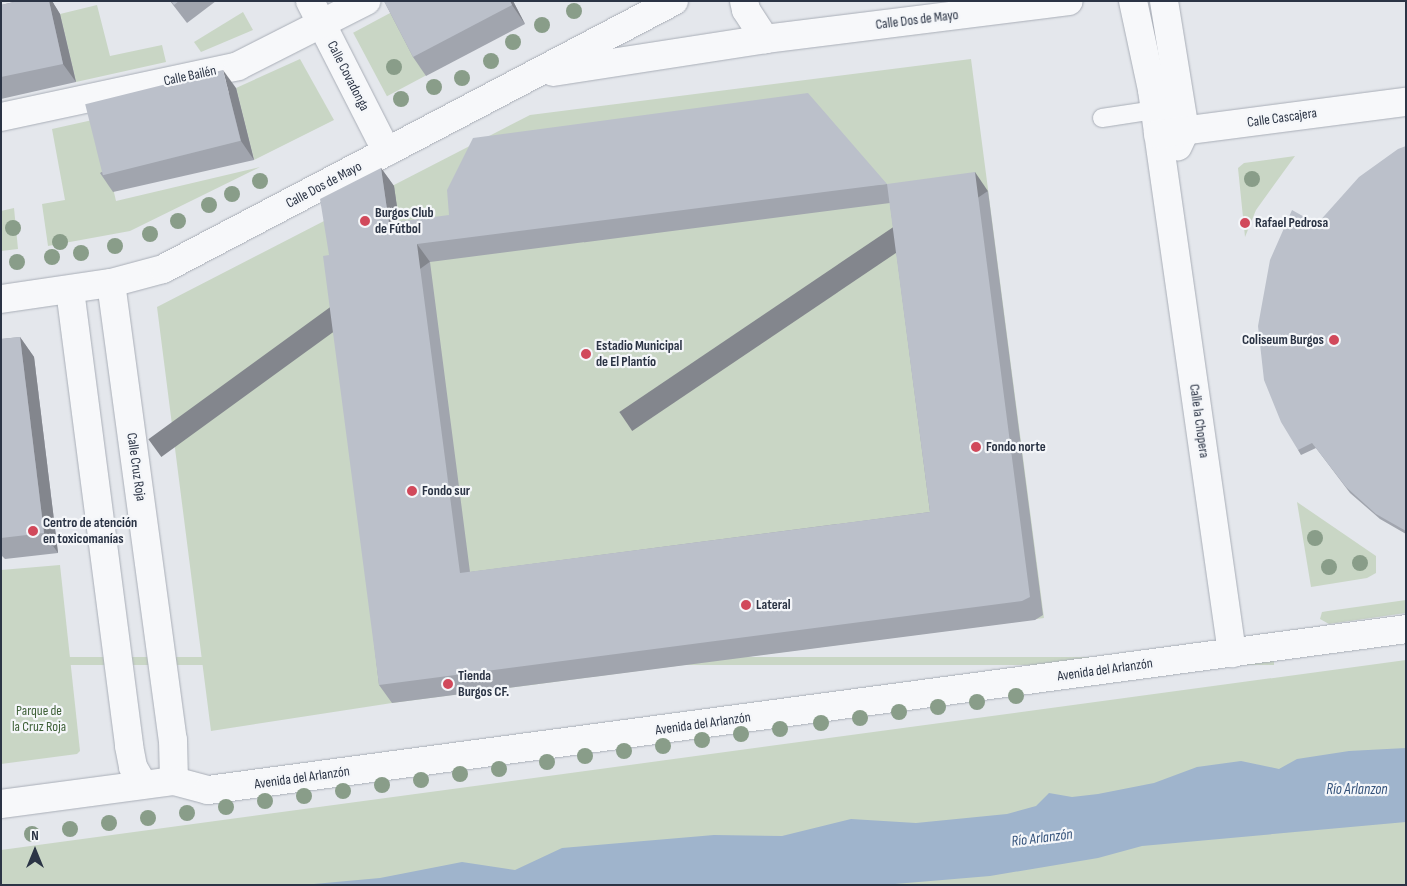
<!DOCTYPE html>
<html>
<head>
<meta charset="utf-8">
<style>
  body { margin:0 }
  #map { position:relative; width:1407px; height:886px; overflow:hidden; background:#e4e7ec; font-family:"Sofia Sans Condensed",sans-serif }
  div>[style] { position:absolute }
  .green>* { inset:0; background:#c9d6c5; transform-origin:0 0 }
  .water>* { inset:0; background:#9fb4cc }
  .roads { filter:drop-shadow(0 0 1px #a9aeb7) drop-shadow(0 0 1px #a9aeb7) }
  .lane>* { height:18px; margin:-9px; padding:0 9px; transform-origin:9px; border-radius:9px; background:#f7f8fa }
  .street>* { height:28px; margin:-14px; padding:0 14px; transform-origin:14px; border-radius:14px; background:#f7f8fa }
  .trees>* { width:16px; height:16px; margin:-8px; border-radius:50%; background:#899d89 }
  .wall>* { inset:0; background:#a1a5ae }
  .shaded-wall>* { inset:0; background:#83868d; transform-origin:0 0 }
  .building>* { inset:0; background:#bbc0ca; transform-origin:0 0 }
  .dots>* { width:14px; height:14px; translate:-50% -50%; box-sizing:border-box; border:2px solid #f4f6f9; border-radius:50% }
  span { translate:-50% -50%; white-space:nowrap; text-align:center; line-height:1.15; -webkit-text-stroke:4.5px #f4f6f9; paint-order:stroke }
  .street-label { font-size:14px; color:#2b3445 }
  .poi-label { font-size:14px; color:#2b3445; font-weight:700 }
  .left { translate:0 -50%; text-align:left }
  .right { translate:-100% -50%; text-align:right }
  .park-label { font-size:14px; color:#3f6138 }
  .water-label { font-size:15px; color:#34527a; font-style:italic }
  .frame { position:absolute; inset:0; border:2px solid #2b3445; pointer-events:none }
  .north { position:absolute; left:10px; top:826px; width:50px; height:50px; -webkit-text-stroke:4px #f4f6f9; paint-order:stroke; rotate:0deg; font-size:14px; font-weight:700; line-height:20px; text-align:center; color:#2b3445 }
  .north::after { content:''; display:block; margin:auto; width:18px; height:22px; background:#2b3445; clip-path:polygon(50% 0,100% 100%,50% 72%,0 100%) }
</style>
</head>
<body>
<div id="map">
  <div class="green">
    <i style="clip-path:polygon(97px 5px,110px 56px,162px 45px,166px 62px,76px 82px,60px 14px)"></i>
    <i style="clip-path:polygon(243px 12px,253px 30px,201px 52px,194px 42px)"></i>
    <i style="left:392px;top:12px;width:72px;height:44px;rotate:62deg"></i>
    <i style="clip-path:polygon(300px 59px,334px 120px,254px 160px,236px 88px)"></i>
    <i style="clip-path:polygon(971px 59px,1044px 618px,392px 703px,211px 731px,157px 307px,530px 115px)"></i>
    <i style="clip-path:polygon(97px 119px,116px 201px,260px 167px,130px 231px,48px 246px,42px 204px,65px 200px,52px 129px)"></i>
    <i style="clip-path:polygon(1295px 156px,1256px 210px,1245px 237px,1238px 168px,1244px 163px)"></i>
    <i style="clip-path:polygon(14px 208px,18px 249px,1px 251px,1px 211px)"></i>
    <i style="clip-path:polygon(1297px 502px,1376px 556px,1376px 573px,1367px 578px,1311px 587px)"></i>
    <i style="clip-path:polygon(60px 565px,80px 751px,77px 754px,1px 764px,1px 570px)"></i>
    <i style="clip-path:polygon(1406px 600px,1406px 613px,1329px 624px,1320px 619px,1322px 612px,1328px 611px)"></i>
    <i style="left:1274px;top:657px;width:8px;height:1206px;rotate:90deg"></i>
    <i style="clip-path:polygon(1406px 660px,1406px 885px,1px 885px,1px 850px)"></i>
  </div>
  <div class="water">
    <i style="clip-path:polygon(1406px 748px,1406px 822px,1142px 846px,1098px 858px,990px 876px,883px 885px,303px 885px,380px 878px,462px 862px,515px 870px,562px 848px,714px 835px,782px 836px,851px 819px,916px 823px,1007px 814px,1036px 806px,1049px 793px,1072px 797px,1098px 794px,1154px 783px,1197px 767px,1241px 761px,1279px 769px,1297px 759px,1349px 751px)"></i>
  </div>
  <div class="roads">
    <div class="lane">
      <i style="left:1102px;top:118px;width:54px;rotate:-8.6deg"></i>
    </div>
    <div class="street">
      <i style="left:310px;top:1px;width:169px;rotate:63deg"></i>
      <i style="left:744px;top:1px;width:9px;rotate:77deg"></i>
      <i style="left:746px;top:10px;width:35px;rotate:57deg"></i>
      <i style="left:1133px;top:1px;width:91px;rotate:77.9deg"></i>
      <i style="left:1152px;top:90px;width:569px;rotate:81.91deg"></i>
      <i style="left:1164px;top:1px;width:132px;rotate:80.8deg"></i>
      <i style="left:1185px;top:131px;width:17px;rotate:115deg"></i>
      <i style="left:553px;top:72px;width:215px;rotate:-8.8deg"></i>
      <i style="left:765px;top:39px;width:306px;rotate:-7.1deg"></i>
      <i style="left:1px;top:117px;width:242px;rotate:-12.1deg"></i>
      <i style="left:238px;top:66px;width:144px;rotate:-26.9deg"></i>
      <i style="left:1158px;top:134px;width:250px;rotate:-7.4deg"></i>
      <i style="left:111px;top:283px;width:461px;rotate:82.3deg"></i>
      <i style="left:173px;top:740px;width:41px;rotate:88.6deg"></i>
      <i style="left:70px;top:290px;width:460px;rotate:82.6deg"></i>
      <i style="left:129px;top:746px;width:21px;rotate:79deg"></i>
      <i style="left:133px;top:767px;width:20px;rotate:60deg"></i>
      <i style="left:1px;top:299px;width:111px;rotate:-8.3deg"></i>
      <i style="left:111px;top:283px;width:54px;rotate:-15.1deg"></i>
      <i style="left:163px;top:269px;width:577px;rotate:-27.68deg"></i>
      <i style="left:1px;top:804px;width:175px;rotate:-7.6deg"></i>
      <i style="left:174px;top:781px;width:35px;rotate:15deg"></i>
      <i style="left:208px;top:790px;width:1209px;rotate:-7.65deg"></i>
    </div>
  </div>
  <div class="trees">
    <i style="left:574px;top:11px"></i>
    <i style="left:542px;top:25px"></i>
    <i style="left:513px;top:42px"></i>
    <i style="left:491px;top:61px"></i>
    <i style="left:394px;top:67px"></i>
    <i style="left:462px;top:78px"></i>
    <i style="left:434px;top:87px"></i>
    <i style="left:401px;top:99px"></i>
    <i style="left:1252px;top:179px"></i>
    <i style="left:260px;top:181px"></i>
    <i style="left:232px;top:194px"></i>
    <i style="left:209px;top:205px"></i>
    <i style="left:178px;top:221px"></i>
    <i style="left:13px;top:228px"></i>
    <i style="left:150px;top:234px"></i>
    <i style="left:60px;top:242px"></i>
    <i style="left:115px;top:246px"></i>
    <i style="left:81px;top:253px"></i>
    <i style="left:52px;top:257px"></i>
    <i style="left:17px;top:262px"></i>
    <i style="left:1315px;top:538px"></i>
    <i style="left:1360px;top:563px"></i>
    <i style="left:1329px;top:567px"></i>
    <i style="left:1016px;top:696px"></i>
    <i style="left:977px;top:702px"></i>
    <i style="left:938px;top:707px"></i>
    <i style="left:899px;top:712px"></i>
    <i style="left:860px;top:718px"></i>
    <i style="left:821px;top:723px"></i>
    <i style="left:780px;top:729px"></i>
    <i style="left:741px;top:734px"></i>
    <i style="left:702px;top:740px"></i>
    <i style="left:663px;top:746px"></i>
    <i style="left:624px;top:751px"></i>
    <i style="left:585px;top:756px"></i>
    <i style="left:547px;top:762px"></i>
    <i style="left:499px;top:769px"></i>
    <i style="left:460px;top:774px"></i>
    <i style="left:421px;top:780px"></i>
    <i style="left:382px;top:785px"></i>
    <i style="left:343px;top:791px"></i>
    <i style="left:304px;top:796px"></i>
    <i style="left:265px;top:801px"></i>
    <i style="left:226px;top:807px"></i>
    <i style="left:187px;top:813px"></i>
    <i style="left:148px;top:818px"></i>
    <i style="left:109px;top:823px"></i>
    <i style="left:70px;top:829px"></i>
    <i style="left:32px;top:834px"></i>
  </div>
  <div class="wall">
    <i style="clip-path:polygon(18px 1px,52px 1px,60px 14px,76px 82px,1px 99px,1px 5px)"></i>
    <i style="clip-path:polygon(170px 1px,216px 1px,187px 23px)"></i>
    <i style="clip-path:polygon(384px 1px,513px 1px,525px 24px,426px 76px,413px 57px)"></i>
    <i style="clip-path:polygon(236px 88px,254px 160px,113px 192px,100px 173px)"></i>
    <i style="clip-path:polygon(1406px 146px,1406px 534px,1380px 519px,1350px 493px,1316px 448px,1301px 455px,1298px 450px,1317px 224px)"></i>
    <i style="clip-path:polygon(evenodd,381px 168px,394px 186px,399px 222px,887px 184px,988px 191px,1043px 615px,1035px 620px,392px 703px,379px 685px,329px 255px,381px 168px,890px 203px,930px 512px,470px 572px,430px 262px,890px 203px)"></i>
    <i style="clip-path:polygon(20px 337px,34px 357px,58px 553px,5px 559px,1px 555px,1px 339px)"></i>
  </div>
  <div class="shaded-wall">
    <i style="clip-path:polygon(49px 1px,52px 1px,60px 14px,76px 82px,63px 64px)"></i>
    <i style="clip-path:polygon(510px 1px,513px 1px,525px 24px,512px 5px)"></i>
    <i style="clip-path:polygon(223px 70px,236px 88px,254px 160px,241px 141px)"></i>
    <i style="clip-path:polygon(381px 168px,394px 186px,402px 241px,389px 223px)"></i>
    <i style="left:975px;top:172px;width:23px;height:429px;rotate:56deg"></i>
    <i style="left:417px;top:244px;width:22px;height:332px;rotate:54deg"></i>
    <i style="clip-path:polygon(20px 337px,34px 357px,58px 553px,44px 533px)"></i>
  </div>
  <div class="building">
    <i style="clip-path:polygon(18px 1px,49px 1px,63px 64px,1px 77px,1px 5px)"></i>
    <i style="clip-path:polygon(171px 1px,179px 1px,174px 5px)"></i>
    <i style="clip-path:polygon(384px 1px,510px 1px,512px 5px,413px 57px)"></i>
    <i style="left:223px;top:70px;width:73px;height:142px;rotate:76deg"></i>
    <i style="clip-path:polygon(evenodd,808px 93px,887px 184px,975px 172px,1030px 597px,1022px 601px,379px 685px,323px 256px,329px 255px,320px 199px,381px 168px,389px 223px,449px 215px,447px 190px,473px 138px,808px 93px,887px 184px,930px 512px,460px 573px,417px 244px,887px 184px)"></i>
    <i style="clip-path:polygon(1406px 146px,1406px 531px,1376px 514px,1346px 487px,1312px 443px,1298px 450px,1281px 422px,1264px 380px,1258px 326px,1270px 260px,1292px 210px,1317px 224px,1359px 177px,1398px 149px)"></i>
    <i style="clip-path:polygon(20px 337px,44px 533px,1px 538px,1px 339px)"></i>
  </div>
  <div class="dots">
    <i style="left:365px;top:221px;background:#d1495b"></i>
    <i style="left:1245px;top:223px;background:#d1495b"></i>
    <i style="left:1334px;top:340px;background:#d1495b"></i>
    <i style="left:586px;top:354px;background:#d1495b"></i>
    <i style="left:976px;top:447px;background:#d1495b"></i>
    <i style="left:412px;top:491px;background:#d1495b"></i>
    <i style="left:33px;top:531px;background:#d1495b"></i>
    <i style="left:746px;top:605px;background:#d1495b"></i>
    <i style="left:448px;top:684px;background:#d1495b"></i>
  </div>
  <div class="street-label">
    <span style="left:917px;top:20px;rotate:-7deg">Calle Dos de Mayo</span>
    <span style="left:190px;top:76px;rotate:-12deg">Calle Bailén</span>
    <span style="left:348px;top:76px;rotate:63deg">Calle Covadonga</span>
    <span style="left:1282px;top:118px;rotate:-8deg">Calle Cascajera</span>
    <span style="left:324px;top:185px;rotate:-28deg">Calle Dos de Mayo</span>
    <span style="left:1199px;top:421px;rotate:82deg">Calle la Chopera</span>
    <span style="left:136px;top:467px;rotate:82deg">Calle Cruz Roja</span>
    <span style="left:1105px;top:670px;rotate:-8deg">Avenida del Arlanzón</span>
    <span style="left:703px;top:724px;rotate:-8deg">Avenida del Arlanzón</span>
    <span style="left:302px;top:778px;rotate:-8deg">Avenida del Arlanzón</span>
  </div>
  <div class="poi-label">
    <span class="left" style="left:375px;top:221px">Burgos Club<br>de Fútbol</span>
    <span class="left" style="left:1255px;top:223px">Rafael Pedrosa</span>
    <span class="right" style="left:1324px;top:340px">Coliseum Burgos</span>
    <span class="left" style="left:596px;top:354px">Estadio Municipal<br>de El Plantío</span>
    <span class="left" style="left:986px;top:447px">Fondo norte</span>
    <span class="left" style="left:422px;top:491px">Fondo sur</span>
    <span class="left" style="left:43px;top:531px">Centro de atención<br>en toxicomanías</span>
    <span class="left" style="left:756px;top:605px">Lateral</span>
    <span class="left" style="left:458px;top:684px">Tienda<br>Burgos CF.</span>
  </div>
  <div class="park-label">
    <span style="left:39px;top:719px">Parque de<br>la Cruz Roja</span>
  </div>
  <div class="water-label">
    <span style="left:1357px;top:790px">Río Arlanzon</span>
    <span style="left:1042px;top:838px;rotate:-7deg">Río Arlanzón</span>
  </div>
  <div class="frame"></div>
  <div class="north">N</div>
</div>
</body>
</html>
